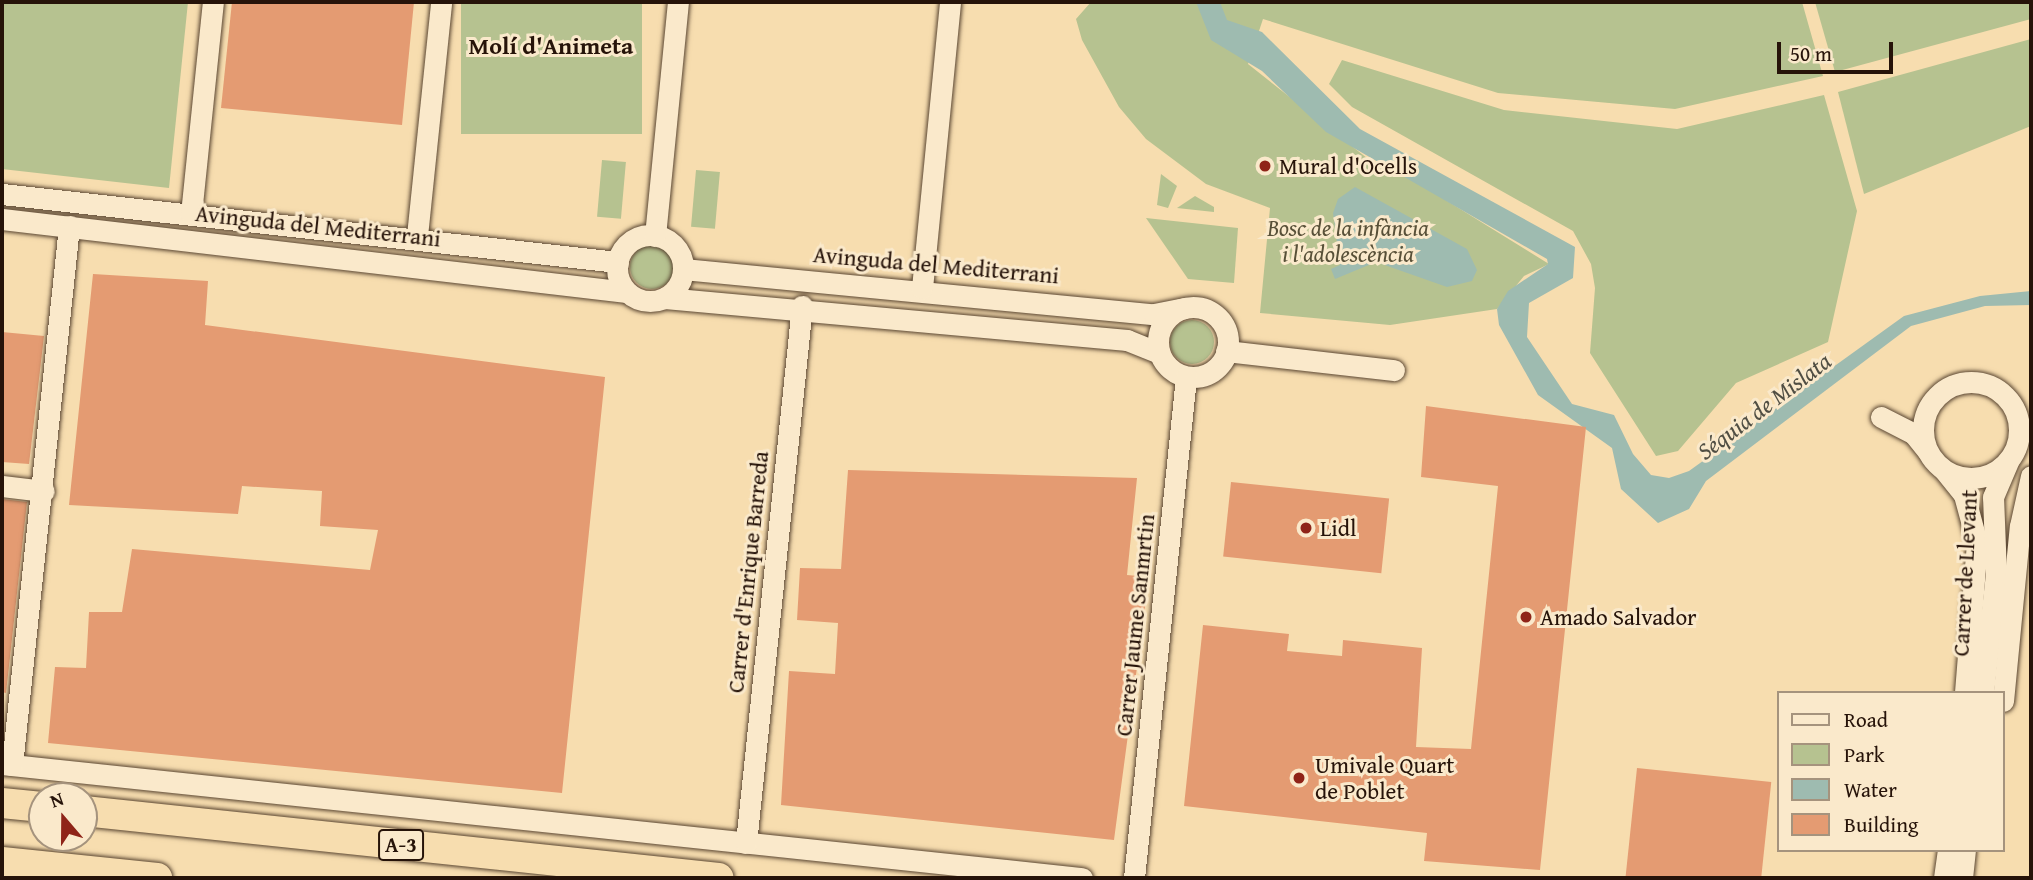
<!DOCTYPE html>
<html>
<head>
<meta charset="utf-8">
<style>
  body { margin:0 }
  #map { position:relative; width:2033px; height:880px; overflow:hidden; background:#f7ddaf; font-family:"Gentium Book Plus",serif }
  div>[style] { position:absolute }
  .green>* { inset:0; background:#b6c290; transform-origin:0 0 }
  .round { border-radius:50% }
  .water>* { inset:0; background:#9ebbb0 }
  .building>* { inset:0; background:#e49b72; transform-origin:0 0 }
  .roads { filter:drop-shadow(0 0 2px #5a4632) drop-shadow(0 0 2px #5a4632) }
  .minor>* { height:21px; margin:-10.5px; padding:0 10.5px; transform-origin:10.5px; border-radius:10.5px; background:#fae9cb }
  .minor>.ring { margin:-10.5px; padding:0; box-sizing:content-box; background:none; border:21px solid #fae9cb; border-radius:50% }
  .highway>* { height:30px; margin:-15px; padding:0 15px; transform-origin:15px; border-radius:15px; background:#f7ddaf }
  .dots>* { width:19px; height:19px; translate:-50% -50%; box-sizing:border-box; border:4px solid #fae9cb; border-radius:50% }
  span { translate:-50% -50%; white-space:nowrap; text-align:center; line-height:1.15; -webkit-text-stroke:6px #fae9cb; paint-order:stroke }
  .shield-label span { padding:2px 5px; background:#fae9cb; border:2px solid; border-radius:5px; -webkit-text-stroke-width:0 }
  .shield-label { font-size:21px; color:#261309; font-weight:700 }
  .poi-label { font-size:23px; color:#261309 }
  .left { translate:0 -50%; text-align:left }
  .street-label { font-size:23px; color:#261309 }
  .park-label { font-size:23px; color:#585038; font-style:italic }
  .neighbourhood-label { font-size:24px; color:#261309; font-weight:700 }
  .water-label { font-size:24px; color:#504e43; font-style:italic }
  .frame { position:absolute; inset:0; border:4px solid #261309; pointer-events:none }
  .legend { position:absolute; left:1777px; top:691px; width:228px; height:161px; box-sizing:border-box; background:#fae9cb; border:2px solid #a5937d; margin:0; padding:9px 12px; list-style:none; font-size:21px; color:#261309 }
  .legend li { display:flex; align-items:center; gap:14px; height:35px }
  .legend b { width:35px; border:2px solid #a5937d }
  .north { position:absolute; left:28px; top:782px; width:70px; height:70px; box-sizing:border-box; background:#fae9cb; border:2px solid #a5937d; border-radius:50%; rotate:340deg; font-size:19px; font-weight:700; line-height:28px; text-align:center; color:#261309 }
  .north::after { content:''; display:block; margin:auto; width:24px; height:32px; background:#8f2418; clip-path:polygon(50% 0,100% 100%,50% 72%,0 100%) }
  .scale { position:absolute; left:1777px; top:42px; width:116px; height:32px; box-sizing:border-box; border:4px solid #261309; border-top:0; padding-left:9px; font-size:21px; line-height:24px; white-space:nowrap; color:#261309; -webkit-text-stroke:5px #fae9cb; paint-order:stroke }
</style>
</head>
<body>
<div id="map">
  <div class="green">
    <i style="clip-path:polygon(2px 2px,188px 2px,169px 188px,2px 169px)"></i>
    <i style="left:461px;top:2px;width:181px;height:132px"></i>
    <i style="clip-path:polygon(1091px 2px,1802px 2px,1823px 76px,1675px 109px,1498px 93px,1263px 19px,1248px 64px,1377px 166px,1410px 178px,1549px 264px,1524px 276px,1497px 309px,1390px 325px,1260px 313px,1270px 208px,1206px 184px,1146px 139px,1119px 107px,1082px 40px,1076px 19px)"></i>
    <i style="clip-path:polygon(1815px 2px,2031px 2px,2031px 19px,1835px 72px)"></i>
    <i style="clip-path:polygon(2031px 39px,2031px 126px,1864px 194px,1838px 92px)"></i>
    <i style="clip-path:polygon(1342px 60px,1504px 110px,1677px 129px,1824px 95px,1857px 211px,1828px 342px,1736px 383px,1678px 451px,1656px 456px,1590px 353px,1595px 288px,1591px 264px,1573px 231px,1352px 107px,1329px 84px)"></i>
    <i style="left:602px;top:160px;width:24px;height:57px;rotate:5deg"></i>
    <i style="left:696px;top:170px;width:24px;height:57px;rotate:5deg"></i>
    <i style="clip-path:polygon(1161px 174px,1177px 186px,1168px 208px,1157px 205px)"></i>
    <i style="clip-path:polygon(1195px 196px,1214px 207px,1214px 212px,1177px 208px)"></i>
    <i style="clip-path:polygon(1146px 218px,1238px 228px,1234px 283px,1188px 279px)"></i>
    <i class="round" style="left:630px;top:245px;width:44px;height:44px"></i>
    <i class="round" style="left:1170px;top:320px;width:44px;height:44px"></i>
  </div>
  <div class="water">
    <i style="clip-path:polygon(1196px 2px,1220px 2px,1227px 20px,1262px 32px,1360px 129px,1575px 247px,1573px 278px,1529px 303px,1527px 337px,1572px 404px,1614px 415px,1633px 454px,1651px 475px,1669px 478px,1689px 471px,1904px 316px,1980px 296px,2031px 291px,2031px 305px,1985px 306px,1911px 326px,1706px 481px,1689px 509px,1658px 523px,1621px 489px,1612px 448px,1538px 395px,1499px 325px,1497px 309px,1508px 291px,1548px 264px,1547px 259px,1326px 132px,1262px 71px,1211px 40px)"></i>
    <i style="clip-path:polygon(1355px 187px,1467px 249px,1477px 270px,1472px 281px,1447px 287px,1376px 262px,1335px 279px,1331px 269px,1340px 265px,1333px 213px,1338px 199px)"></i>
  </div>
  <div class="building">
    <i style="clip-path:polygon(232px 2px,414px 2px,402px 125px,221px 108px)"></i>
    <i style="clip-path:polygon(93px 274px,208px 281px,205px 325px,605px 377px,562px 793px,48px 743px,55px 667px,86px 668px,89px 612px,122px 612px,132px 549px,370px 570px,378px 530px,320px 526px,322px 491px,242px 486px,238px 514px,69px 505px)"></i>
    <i style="clip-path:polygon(2px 332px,44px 336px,29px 464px,2px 462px)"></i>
    <i style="clip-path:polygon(1426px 406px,1586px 427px,1540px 870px,1424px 861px,1427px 833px,1184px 806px,1203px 625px,1289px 634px,1287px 651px,1342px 656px,1343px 640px,1422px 648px,1416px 747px,1471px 749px,1498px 486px,1421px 477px)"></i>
    <i style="clip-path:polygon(848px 470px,1137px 478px,1127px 575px,1149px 577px,1114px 840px,781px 805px,789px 671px,835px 674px,838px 623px,797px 620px,800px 568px,841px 569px)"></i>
    <i style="left:1231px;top:482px;width:159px;height:75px;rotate:6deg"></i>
    <i style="clip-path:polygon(2px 499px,27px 502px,6px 693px,2px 692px)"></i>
    <i style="left:1637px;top:768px;width:135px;height:111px;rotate:6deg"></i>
  </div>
  <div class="roads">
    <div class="minor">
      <i style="left:2px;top:194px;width:620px;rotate:6.3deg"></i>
      <i style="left:191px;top:214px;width:213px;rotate:-84.1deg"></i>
      <i style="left:2px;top:219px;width:629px;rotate:6.66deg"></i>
      <i class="ring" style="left:617px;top:235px;width:45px;height:45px"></i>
      <i style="left:417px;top:236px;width:235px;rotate:-84.1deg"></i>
      <i style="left:655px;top:236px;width:235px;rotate:-84.4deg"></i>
      <i style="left:683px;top:269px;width:473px;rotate:5.5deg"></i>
      <i style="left:1154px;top:314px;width:31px;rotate:-11deg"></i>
      <i style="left:922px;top:288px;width:287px;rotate:-84.4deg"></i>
      <i style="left:665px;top:298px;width:464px;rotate:5.2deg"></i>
      <i style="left:1127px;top:340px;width:35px;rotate:22deg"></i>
      <i class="ring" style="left:1158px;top:307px;width:49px;height:49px"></i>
      <i style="left:1226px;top:351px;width:169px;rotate:6.5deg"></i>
      <i class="ring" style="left:1923px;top:382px;width:75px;height:75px"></i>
      <i style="left:1881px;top:417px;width:36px;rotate:27deg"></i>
      <i style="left:1913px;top:433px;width:22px;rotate:51deg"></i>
      <i style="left:1944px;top:470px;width:32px;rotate:51deg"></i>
      <i style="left:1964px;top:495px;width:50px;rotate:74.8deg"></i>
      <i style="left:1977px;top:543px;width:150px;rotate:94.6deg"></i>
      <i style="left:2px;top:486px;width:42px;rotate:6.8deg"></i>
      <i style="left:1983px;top:693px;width:120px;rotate:-83.8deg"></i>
      <i style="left:1996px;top:574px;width:77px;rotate:-92.2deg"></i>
      <i style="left:1993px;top:497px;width:39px;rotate:-67deg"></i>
      <i style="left:2003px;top:701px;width:176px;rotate:-84.5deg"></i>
      <i style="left:2020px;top:526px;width:51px;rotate:-77.6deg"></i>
      <i style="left:2px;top:764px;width:1086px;rotate:6.03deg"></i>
      <i style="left:12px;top:765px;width:542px;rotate:-83.96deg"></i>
      <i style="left:746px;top:843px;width:540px;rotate:-84.05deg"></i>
      <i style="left:1134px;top:878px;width:504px;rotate:-84.07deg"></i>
      <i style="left:1944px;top:878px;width:28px;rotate:-82deg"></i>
      <i style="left:1962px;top:878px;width:28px;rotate:-84deg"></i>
    </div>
    <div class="highway">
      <i style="left:2px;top:803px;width:40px;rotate:5.7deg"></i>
      <i style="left:84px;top:811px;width:638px;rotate:6.03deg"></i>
      <i style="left:2px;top:862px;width:156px;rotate:5.9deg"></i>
    </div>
  </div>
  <div class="dots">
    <i style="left:1265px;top:166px;background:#8f2418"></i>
    <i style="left:1306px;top:528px;background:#8f2418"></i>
    <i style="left:1526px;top:617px;background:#8f2418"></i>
    <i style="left:1299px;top:778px;background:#8f2418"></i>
  </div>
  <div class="shield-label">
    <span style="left:401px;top:845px">A-3</span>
  </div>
  <div class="poi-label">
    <span class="left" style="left:1279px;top:166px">Mural d'Ocells</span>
    <span class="left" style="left:1320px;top:528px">Lidl</span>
    <span class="left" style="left:1540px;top:617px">Amado Salvador</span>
    <span class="left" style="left:1315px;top:778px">Umivale Quart<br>de Poblet</span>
  </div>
  <div class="street-label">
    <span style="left:318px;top:226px;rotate:6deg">Avinguda del Mediterrani</span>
    <span style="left:936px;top:265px;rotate:5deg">Avinguda del Mediterrani</span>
    <span style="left:748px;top:572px;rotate:-84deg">Carrer d'Enrique Barreda</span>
    <span style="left:1965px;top:573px;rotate:-87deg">Carrer de Llevant</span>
    <span style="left:1135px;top:625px;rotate:-84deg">Carrer Jaume Sanmrtin</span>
  </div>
  <div class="park-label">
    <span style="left:1348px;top:241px">Bosc de la infància<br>i l'adolescència</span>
  </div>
  <div class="neighbourhood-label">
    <span style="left:551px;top:46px">Molí d'Animeta</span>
  </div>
  <div class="water-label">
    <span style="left:1764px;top:406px;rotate:-37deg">Séquia de Mislata</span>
  </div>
  <div class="frame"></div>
  <ul class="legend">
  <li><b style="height:9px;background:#fae9cb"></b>Road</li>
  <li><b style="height:19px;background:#b6c290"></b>Park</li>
  <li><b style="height:19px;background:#9ebbb0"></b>Water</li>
  <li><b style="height:19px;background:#e49b72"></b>Building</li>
  </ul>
  <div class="north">N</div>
  <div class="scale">50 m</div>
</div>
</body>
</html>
